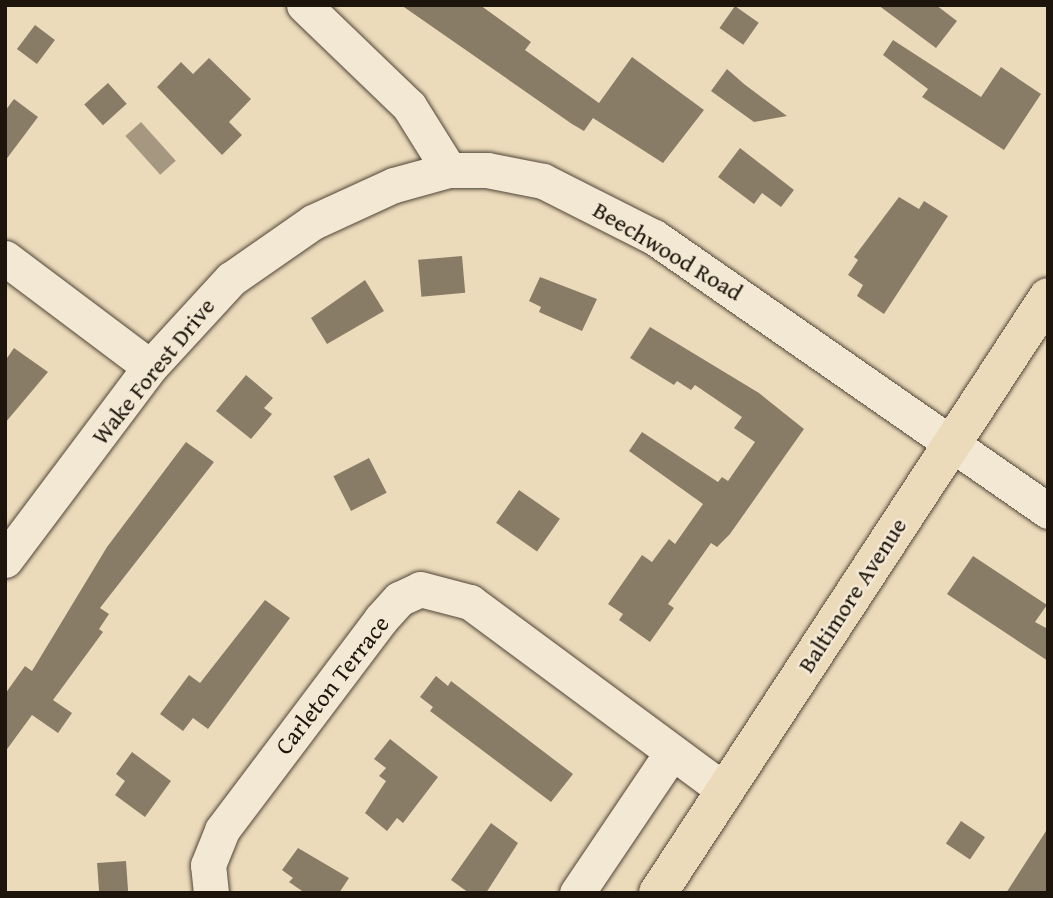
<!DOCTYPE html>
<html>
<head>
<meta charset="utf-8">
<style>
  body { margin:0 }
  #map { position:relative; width:1053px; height:898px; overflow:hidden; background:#ecdbbb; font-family:"Gentium Book Plus",serif }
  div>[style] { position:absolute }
  .water>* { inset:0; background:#a69880; transform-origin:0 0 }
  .building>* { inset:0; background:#897c67; transform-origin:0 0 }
  .roads { filter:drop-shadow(0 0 2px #514638) drop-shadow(0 0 2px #514638) }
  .minor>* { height:35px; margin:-17.5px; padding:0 17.5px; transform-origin:17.5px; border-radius:17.5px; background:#f3e8d3 }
  .major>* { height:38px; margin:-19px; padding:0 19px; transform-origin:19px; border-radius:19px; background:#ecdbbb }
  span { translate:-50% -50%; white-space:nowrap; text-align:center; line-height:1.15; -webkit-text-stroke:5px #f3e8d3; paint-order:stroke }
  .street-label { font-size:24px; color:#1d150c }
  .frame { position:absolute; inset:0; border:7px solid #1d150c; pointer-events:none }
</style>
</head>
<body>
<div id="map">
  <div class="water">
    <i style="left:141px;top:122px;width:52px;height:21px;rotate:48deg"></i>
  </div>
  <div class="building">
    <i style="clip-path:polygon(401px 5px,480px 5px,531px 42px,525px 50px,599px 103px,632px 57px,704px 110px,663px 163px,593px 118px,584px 131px,572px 124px)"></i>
    <i style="clip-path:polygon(878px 5px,936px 5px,957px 21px,936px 48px)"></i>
    <i style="left:735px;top:6px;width:29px;height:27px;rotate:35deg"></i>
    <i style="left:35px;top:25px;width:25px;height:30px;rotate:37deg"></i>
    <i style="clip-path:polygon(893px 40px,981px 97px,1001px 67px,1041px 94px,1004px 150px,922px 97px,928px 89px,883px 55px)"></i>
    <i style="clip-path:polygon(209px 58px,251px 99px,229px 122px,242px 135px,222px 155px,157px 87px,181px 62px,193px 74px)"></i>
    <i style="clip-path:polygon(727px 69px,744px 84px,787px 116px,754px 122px,711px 91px)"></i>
    <i style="left:108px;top:83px;width:28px;height:32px;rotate:48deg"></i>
    <i style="clip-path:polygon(14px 99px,38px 117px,5px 161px,5px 111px)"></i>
    <i style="clip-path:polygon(740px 148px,794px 190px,781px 207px,762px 193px,754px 204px,718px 177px)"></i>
    <i style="clip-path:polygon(899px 197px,919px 209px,924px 201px,948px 216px,884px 314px,857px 296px,863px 285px,848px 275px,858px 260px,854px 257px)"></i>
    <i style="left:462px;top:256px;width:37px;height:44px;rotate:85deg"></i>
    <i style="clip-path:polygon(540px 277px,597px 299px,582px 331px,539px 312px,541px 307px,529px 301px)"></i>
    <i style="clip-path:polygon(365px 280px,384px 311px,327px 344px,311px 318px)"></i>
    <i style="clip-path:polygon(650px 327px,759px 393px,804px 429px,730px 534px,717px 547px,711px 543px,668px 604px,674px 608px,650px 642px,619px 620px,623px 614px,608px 604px,642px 555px,652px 562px,669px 539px,675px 544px,703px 504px,629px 451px,642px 432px,718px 482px,722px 477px,728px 481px,755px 442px,734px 428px,742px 417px,695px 385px,691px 390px,677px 381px,674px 385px,630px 358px)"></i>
    <i style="clip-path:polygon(14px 348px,48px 372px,5px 423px,5px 361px)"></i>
    <i style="clip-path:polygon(246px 375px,273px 398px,264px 408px,272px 414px,251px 439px,216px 411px)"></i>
    <i style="clip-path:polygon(186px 442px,214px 462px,100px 608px,109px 614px,99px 629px,103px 632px,53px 700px,72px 713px,58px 733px,32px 715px,5px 752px,5px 694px,25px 666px,32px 671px,107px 547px)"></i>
    <i style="left:369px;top:458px;width:39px;height:40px;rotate:63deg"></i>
    <i style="left:519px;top:490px;width:50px;height:40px;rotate:35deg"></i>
    <i style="clip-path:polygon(973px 556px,1047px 605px,1035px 622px,1048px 629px,1048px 661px,947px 594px)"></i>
    <i style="clip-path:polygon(265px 600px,290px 618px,208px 729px,193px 718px,183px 731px,160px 714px,189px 675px,200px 683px)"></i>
    <i style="clip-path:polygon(436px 676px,448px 686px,451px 681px,573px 774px,551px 802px,430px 711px,433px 707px,420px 697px)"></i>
    <i style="clip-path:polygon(390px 739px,438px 777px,403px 823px,397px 818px,387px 831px,365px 813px,386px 781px,379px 776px,386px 768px,374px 759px)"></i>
    <i style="clip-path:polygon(132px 752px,171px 781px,145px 817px,115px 795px,125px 781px,116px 774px)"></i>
    <i style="left:961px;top:821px;width:29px;height:27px;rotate:34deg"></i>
    <i style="clip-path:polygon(491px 823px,518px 843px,486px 893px,469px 893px,451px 880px)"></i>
    <i style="clip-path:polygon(1048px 828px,1048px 893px,1006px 893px)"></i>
    <i style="clip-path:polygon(298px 848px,349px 878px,339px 893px,305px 893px,289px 882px,293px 878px,282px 870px)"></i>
    <i style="left:126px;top:861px;width:32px;height:29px;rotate:86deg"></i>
  </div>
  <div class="roads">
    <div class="minor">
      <i style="left:304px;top:5px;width:146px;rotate:43.9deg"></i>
      <i style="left:409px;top:106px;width:75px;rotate:58deg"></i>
      <i style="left:449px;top:170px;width:38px"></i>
      <i style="left:487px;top:170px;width:57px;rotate:11.1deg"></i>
      <i style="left:543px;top:181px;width:124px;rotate:26.8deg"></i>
      <i style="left:654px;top:237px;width:480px;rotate:34.8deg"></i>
      <i style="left:5px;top:258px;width:181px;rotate:36.9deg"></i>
      <i style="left:5px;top:560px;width:241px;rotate:-53.1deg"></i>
      <i style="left:150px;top:367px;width:120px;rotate:-47.4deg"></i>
      <i style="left:231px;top:279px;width:100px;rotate:-34.8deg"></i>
      <i style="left:313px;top:222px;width:89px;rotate:-24.6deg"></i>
      <i style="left:394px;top:185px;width:57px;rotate:-15.3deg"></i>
      <i style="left:211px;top:893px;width:28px;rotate:-96deg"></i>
      <i style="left:208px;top:865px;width:38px;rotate:-68deg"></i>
      <i style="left:222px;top:830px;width:264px;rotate:-53deg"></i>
      <i style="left:381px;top:619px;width:27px;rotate:-48deg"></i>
      <i style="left:399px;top:599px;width:23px;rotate:-25deg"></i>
      <i style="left:420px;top:589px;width:52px;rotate:14.6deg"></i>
      <i style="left:470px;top:602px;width:317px;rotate:36.5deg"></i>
      <i style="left:577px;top:893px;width:170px;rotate:-56deg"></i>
    </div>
    <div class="major">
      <i style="left:658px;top:893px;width:712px;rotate:-56.8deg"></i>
    </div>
  </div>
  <div class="street-label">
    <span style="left:668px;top:251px;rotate:31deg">Beechwood Road</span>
    <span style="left:153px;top:371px;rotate:-51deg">Wake Forest Drive</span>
    <span style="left:852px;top:595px;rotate:-57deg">Baltimore Avenue</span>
    <span style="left:332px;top:685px;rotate:-52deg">Carleton Terrace</span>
  </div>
  <div class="frame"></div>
</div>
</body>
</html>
